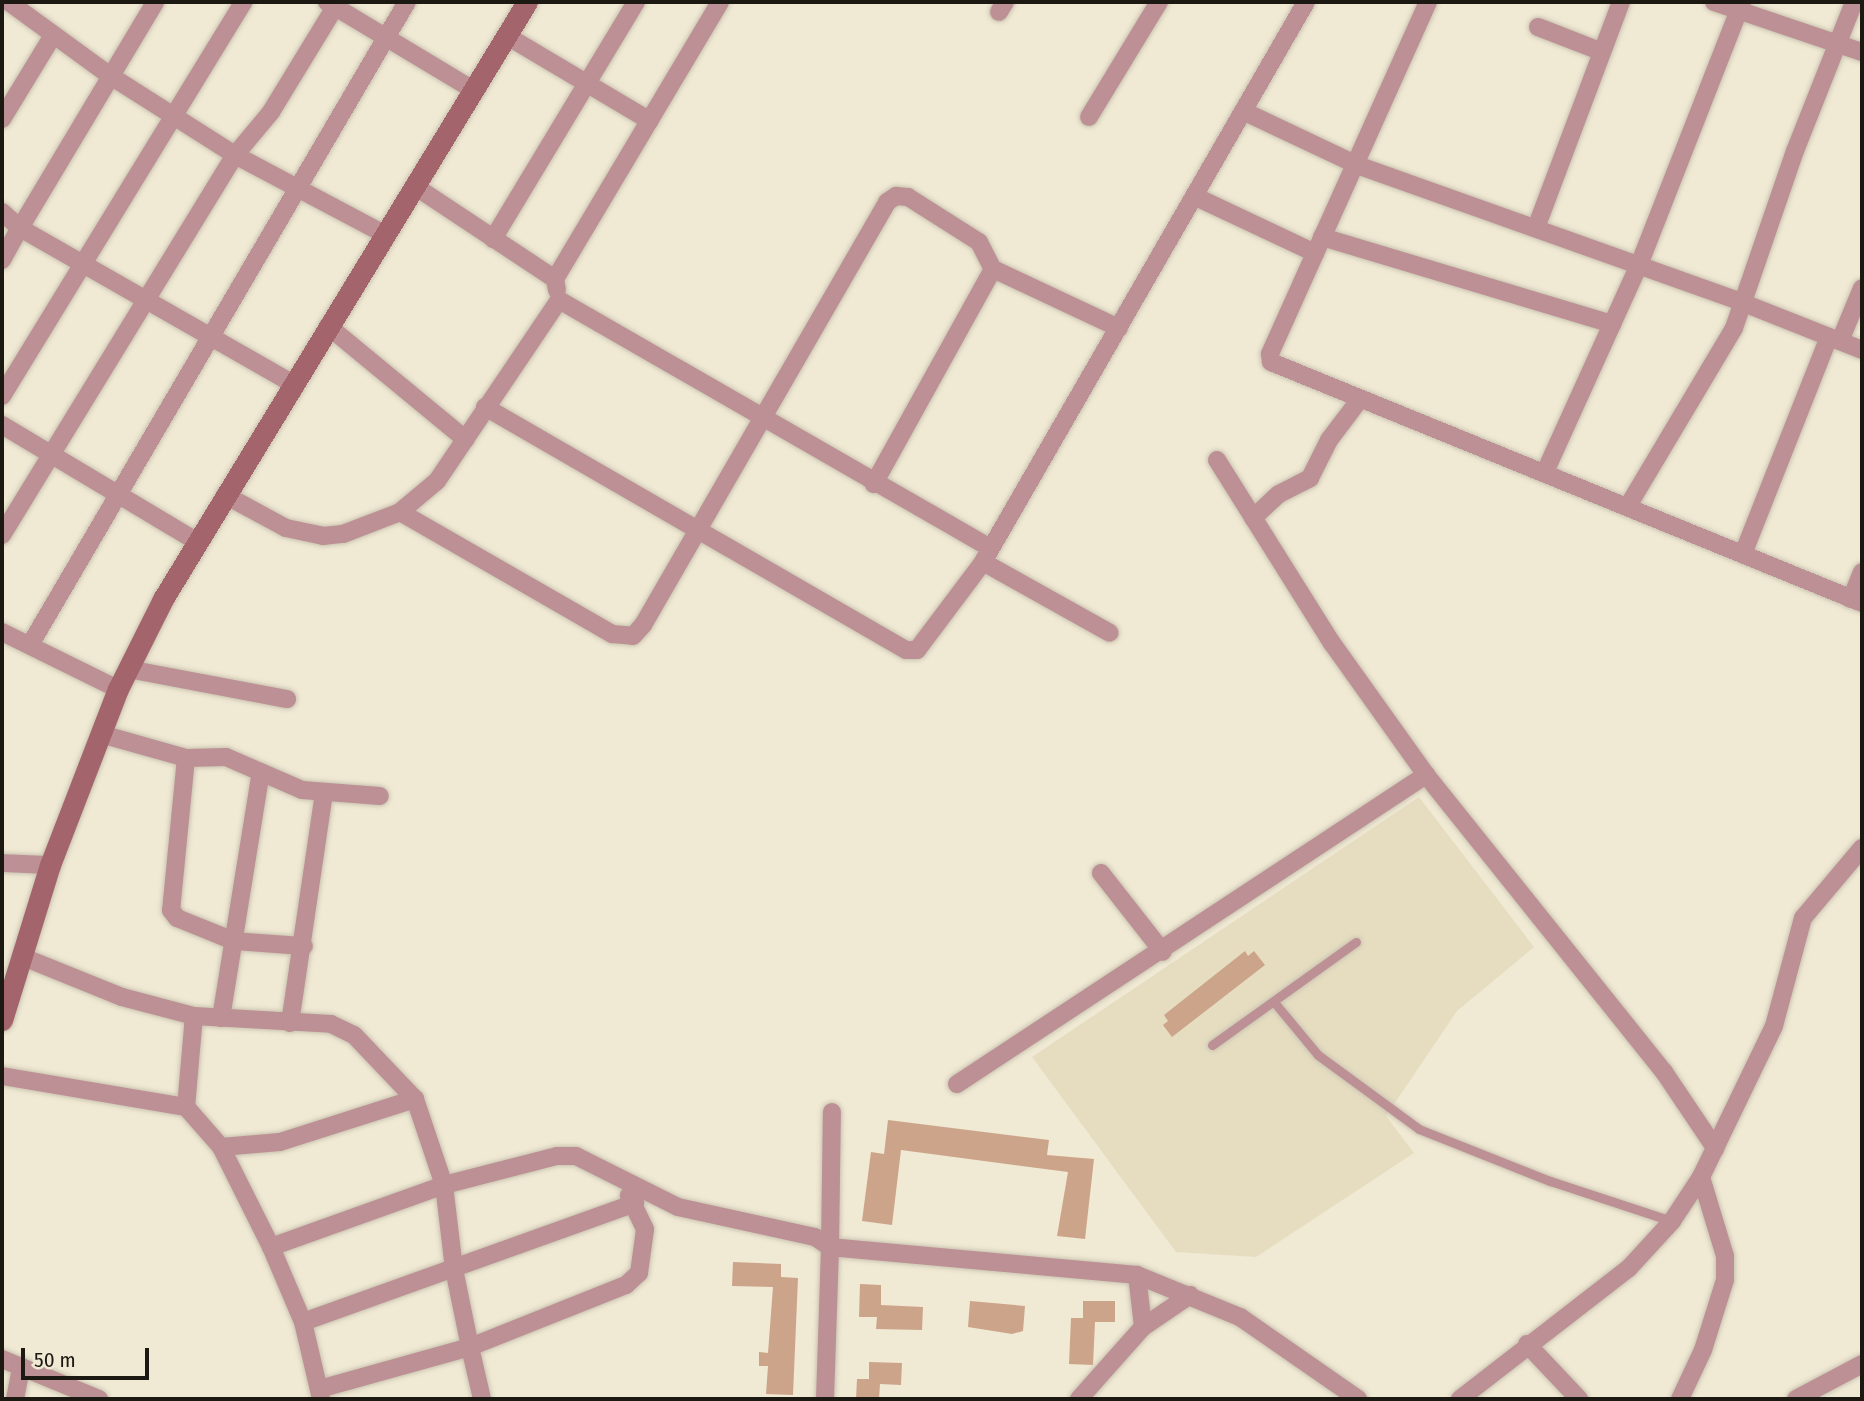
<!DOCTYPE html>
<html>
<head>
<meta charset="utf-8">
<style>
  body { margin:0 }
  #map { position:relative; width:1864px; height:1401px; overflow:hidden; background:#f0e9d4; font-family:"Fira Sans Condensed",sans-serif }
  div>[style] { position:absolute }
  .built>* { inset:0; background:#e6ddc1 }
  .building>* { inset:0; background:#cca48a }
  .roads { filter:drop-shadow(0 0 2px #cac4b1) drop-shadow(0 0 2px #cac4b1) }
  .lane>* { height:9px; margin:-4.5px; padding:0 4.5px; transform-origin:4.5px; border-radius:4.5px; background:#bc9094 }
  .street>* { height:18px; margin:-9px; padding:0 9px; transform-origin:9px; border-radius:9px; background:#bc9094 }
  .secondary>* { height:21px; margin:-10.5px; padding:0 10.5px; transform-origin:10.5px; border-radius:10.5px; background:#a3646b }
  span { translate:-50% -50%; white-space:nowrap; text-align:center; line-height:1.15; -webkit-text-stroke:6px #f0e9d4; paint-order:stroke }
  .frame { position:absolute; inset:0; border:4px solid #1b1911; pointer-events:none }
  .scale { position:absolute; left:21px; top:1348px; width:128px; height:32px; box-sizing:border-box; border:4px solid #1b1911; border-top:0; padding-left:9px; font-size:21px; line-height:24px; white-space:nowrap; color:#1b1911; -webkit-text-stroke:5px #f0e9d4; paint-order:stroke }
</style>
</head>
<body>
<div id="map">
  <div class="built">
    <i style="clip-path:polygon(1419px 797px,1534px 947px,1457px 1011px,1386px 1116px,1414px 1153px,1256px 1257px,1176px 1252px,1032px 1057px)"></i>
  </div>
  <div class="building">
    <i style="clip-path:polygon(1245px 951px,1248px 956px,1254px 951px,1265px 965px,1172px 1037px,1163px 1025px,1168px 1021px,1164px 1015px)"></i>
    <i style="clip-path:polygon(888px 1120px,1049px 1140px,1047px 1155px,1094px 1159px,1085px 1239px,1057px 1236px,1068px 1172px,901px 1150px,892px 1225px,862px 1221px,871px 1152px,884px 1154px)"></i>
    <i style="clip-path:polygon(733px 1262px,781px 1264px,781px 1277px,798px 1278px,793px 1395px,766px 1394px,768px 1366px,759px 1366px,759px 1352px,768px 1353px,773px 1287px,732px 1286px)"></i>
    <i style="clip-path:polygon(860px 1284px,881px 1285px,881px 1305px,923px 1307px,922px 1330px,876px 1329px,877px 1317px,859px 1317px)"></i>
    <i style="clip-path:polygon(970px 1301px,1025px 1306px,1023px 1331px,1012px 1334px,968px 1327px)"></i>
    <i style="clip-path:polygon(1083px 1301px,1115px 1301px,1115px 1322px,1095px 1322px,1093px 1365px,1069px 1364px,1071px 1318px,1083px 1318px)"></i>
    <i style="clip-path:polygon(869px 1362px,902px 1363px,901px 1385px,880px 1384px,879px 1399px,856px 1399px,857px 1379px,869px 1379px)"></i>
  </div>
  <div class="roads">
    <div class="lane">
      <i style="left:1274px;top:1002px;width:69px;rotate:50.3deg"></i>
      <i style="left:1318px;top:1055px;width:125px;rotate:36.2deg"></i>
      <i style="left:1419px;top:1129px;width:141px;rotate:21.7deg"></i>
      <i style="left:1550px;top:1181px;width:128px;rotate:18.2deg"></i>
      <i style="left:1212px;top:1045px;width:177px;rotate:-35.6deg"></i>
    </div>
    <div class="street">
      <i style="left:327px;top:2px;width:173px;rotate:31deg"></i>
      <i style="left:1428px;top:2px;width:386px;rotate:114.2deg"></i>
      <i style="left:1270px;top:354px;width:8px;rotate:83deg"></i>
      <i style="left:1271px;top:362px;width:638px;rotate:22.18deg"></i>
      <i style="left:1714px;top:2px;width:156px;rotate:18.7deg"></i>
      <i style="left:335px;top:7px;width:123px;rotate:121.4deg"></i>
      <i style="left:271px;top:112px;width:56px;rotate:129.9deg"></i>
      <i style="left:235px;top:155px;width:169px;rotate:27.9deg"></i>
      <i style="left:999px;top:12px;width:12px;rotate:-59deg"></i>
      <i style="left:1538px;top:27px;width:66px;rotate:21.2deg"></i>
      <i style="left:507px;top:36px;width:166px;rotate:30.7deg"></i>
      <i style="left:1243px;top:111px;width:126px;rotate:25.3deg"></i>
      <i style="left:1357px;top:165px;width:408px;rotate:19.6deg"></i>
      <i style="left:1741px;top:302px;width:130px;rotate:21.6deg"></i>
      <i style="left:1089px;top:117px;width:135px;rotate:-58.7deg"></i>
      <i style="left:2px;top:119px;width:96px;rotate:-58.6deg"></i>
      <i style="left:416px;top:187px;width:167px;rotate:33.5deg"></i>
      <i style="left:555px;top:279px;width:11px;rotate:80deg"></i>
      <i style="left:1194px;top:196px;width:134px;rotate:25.2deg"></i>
      <i style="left:2px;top:212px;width:24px;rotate:42deg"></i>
      <i style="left:20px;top:228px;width:263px;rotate:-59.1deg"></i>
      <i style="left:1536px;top:228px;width:241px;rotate:-69.4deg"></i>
      <i style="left:1322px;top:237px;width:303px;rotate:16.7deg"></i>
      <i style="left:493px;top:239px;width:277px;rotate:-58.9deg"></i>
      <i style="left:2px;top:260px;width:37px;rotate:-61deg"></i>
      <i style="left:20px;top:228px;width:315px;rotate:29.7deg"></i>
      <i style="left:993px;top:269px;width:139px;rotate:25.1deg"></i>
      <i style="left:555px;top:279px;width:322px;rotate:-59.2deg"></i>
      <i style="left:328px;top:326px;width:178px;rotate:39.5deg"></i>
      <i style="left:1840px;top:341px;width:57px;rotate:-67.5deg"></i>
      <i style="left:2px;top:396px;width:462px;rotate:-58.5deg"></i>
      <i style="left:485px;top:407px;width:486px;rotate:30deg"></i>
      <i style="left:906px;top:650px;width:11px"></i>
      <i style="left:917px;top:650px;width:110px;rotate:-53.1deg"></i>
      <i style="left:983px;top:562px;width:646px;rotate:-60.02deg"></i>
      <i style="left:2px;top:425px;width:226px;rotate:30.9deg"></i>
      <i style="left:1217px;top:460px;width:216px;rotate:57.9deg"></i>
      <i style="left:1332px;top:643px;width:162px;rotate:54.5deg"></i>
      <i style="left:1426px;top:775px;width:381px;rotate:51.3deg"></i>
      <i style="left:1664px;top:1072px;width:92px;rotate:56.1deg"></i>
      <i style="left:1545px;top:472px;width:227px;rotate:-65.6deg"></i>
      <i style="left:1639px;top:265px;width:282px;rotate:-68.6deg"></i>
      <i style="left:225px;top:495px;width:69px;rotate:28.4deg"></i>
      <i style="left:286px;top:528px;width:38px;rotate:12deg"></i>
      <i style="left:323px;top:536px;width:20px;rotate:-6deg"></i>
      <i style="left:343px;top:534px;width:61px;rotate:-21.1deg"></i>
      <i style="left:400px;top:512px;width:48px;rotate:-40deg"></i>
      <i style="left:437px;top:481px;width:218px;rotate:-56deg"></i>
      <i style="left:559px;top:300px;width:497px;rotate:29.9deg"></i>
      <i style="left:1628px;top:506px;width:207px;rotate:-59.2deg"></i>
      <i style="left:1734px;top:328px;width:187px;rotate:-71deg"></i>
      <i style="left:1795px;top:151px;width:160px;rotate:-68.4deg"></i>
      <i style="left:400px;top:512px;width:245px;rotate:29.9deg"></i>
      <i style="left:612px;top:634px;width:21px;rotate:5deg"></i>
      <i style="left:633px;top:636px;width:15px;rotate:-48deg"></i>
      <i style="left:643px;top:625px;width:488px;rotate:-60deg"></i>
      <i style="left:887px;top:202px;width:11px;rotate:-34deg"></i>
      <i style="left:896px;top:196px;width:12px;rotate:5deg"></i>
      <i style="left:908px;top:197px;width:84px;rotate:32.4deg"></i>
      <i style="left:979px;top:242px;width:30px;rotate:63deg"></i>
      <i style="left:993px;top:269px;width:246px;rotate:119deg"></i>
      <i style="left:1253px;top:518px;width:35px;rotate:-43deg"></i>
      <i style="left:1279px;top:494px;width:35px;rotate:-27deg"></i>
      <i style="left:1310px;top:478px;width:42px;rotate:-63.4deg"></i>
      <i style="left:1329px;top:440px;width:51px;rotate:-52.9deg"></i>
      <i style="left:2px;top:535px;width:446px;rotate:-58.5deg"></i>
      <i style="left:235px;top:155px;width:149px;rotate:-147.6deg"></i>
      <i style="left:109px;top:75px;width:124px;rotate:-143.9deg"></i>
      <i style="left:1743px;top:554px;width:233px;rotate:-68.4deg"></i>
      <i style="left:983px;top:562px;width:145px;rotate:29.2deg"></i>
      <i style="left:1851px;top:599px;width:29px;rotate:-68deg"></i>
      <i style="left:2px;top:632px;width:129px;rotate:26.2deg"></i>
      <i style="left:30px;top:645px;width:745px;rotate:-59.62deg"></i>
      <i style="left:128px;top:669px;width:162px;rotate:10.7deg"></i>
      <i style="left:101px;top:734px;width:88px;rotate:15.8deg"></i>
      <i style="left:186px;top:758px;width:40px;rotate:-1.4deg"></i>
      <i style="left:226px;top:757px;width:83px;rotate:23.5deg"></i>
      <i style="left:302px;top:790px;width:78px;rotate:4.4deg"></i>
      <i style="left:186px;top:758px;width:153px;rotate:95.6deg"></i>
      <i style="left:171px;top:910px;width:10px;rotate:53deg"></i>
      <i style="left:177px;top:918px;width:61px;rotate:22deg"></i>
      <i style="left:234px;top:941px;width:70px;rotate:4.1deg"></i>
      <i style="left:2px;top:863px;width:48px;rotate:2.4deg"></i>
      <i style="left:1101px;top:873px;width:100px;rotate:51.9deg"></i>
      <i style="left:23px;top:957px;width:107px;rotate:22deg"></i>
      <i style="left:122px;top:997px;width:74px;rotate:14.8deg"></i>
      <i style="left:194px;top:1016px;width:137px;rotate:3.3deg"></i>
      <i style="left:331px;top:1024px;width:25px;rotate:26deg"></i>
      <i style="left:354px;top:1035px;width:88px;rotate:46.4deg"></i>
      <i style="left:415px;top:1099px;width:91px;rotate:71.4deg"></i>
      <i style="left:444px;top:1185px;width:117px;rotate:-14.4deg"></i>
      <i style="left:557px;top:1156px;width:19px"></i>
      <i style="left:576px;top:1156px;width:114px;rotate:26.6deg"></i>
      <i style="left:678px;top:1207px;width:140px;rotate:12.4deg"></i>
      <i style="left:815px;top:1237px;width:18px;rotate:34deg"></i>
      <i style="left:221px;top:1018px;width:249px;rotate:-80.8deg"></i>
      <i style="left:290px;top:1023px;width:233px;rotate:-81.6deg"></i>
      <i style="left:2px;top:1076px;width:187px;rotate:9.6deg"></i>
      <i style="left:186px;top:1107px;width:53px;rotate:48.8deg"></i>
      <i style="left:221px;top:1147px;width:112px;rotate:63.4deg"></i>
      <i style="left:271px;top:1247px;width:82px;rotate:66.9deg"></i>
      <i style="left:303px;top:1322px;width:79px;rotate:76.8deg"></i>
      <i style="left:957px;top:1084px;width:562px;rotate:-33.38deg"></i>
      <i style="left:186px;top:1107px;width:91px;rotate:-85deg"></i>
      <i style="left:221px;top:1147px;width:59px;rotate:-4.8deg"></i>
      <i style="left:280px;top:1142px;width:142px;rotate:-17.7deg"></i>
      <i style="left:271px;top:1247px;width:184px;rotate:-19.7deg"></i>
      <i style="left:444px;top:1185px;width:85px;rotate:83.2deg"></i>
      <i style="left:454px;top:1269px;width:80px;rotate:78.4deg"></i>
      <i style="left:470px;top:1347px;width:156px;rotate:164.4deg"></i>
      <i style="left:830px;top:1247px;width:135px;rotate:-89.2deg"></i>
      <i style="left:1137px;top:1275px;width:52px;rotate:83.4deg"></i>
      <i style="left:303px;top:1322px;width:353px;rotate:-19.7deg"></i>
      <i style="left:1527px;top:1344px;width:76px;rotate:46.6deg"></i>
      <i style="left:2px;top:1359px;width:105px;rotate:22.4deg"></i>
      <i style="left:15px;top:1399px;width:33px;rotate:-79deg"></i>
      <i style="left:482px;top:1399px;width:53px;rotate:-103deg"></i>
      <i style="left:470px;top:1347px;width:168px;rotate:-21.7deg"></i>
      <i style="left:626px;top:1285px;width:18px;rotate:-43deg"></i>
      <i style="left:639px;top:1273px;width:44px;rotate:-82.2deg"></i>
      <i style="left:645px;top:1229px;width:37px;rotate:-116deg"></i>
      <i style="left:825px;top:1399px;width:152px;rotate:-88.1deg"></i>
      <i style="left:830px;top:1247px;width:308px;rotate:5.2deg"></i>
      <i style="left:1137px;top:1275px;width:111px;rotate:22.2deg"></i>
      <i style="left:1240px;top:1317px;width:144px;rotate:34.8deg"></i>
      <i style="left:1079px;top:1399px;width:96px;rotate:-48.4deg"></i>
      <i style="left:1143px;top:1327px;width:57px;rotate:-34.2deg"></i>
      <i style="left:1460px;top:1399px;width:214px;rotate:-37.8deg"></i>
      <i style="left:1629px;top:1268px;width:64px;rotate:-47.5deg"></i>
      <i style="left:1672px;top:1221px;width:53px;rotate:-56.6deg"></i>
      <i style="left:1701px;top:1177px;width:168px;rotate:-64.2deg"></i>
      <i style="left:1774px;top:1026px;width:112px;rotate:-75deg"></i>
      <i style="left:1803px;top:918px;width:92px;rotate:-49.9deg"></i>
      <i style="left:1680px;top:1399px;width:54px;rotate:-64.9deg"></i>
      <i style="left:1703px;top:1350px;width:73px;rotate:-72.6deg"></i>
      <i style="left:1725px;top:1280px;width:24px;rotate:-90deg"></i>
      <i style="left:1725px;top:1256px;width:83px;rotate:-106.9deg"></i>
      <i style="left:1796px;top:1399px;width:75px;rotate:-27.9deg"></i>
    </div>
    <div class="secondary">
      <i style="left:2px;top:1020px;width:162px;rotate:-72.8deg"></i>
      <i style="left:50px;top:865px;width:189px;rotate:-68.9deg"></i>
      <i style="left:118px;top:689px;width:101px;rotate:-63.4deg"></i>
      <i style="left:163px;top:599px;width:699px;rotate:-58.63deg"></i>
    </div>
  </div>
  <div class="frame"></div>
  <div class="scale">50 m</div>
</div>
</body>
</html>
